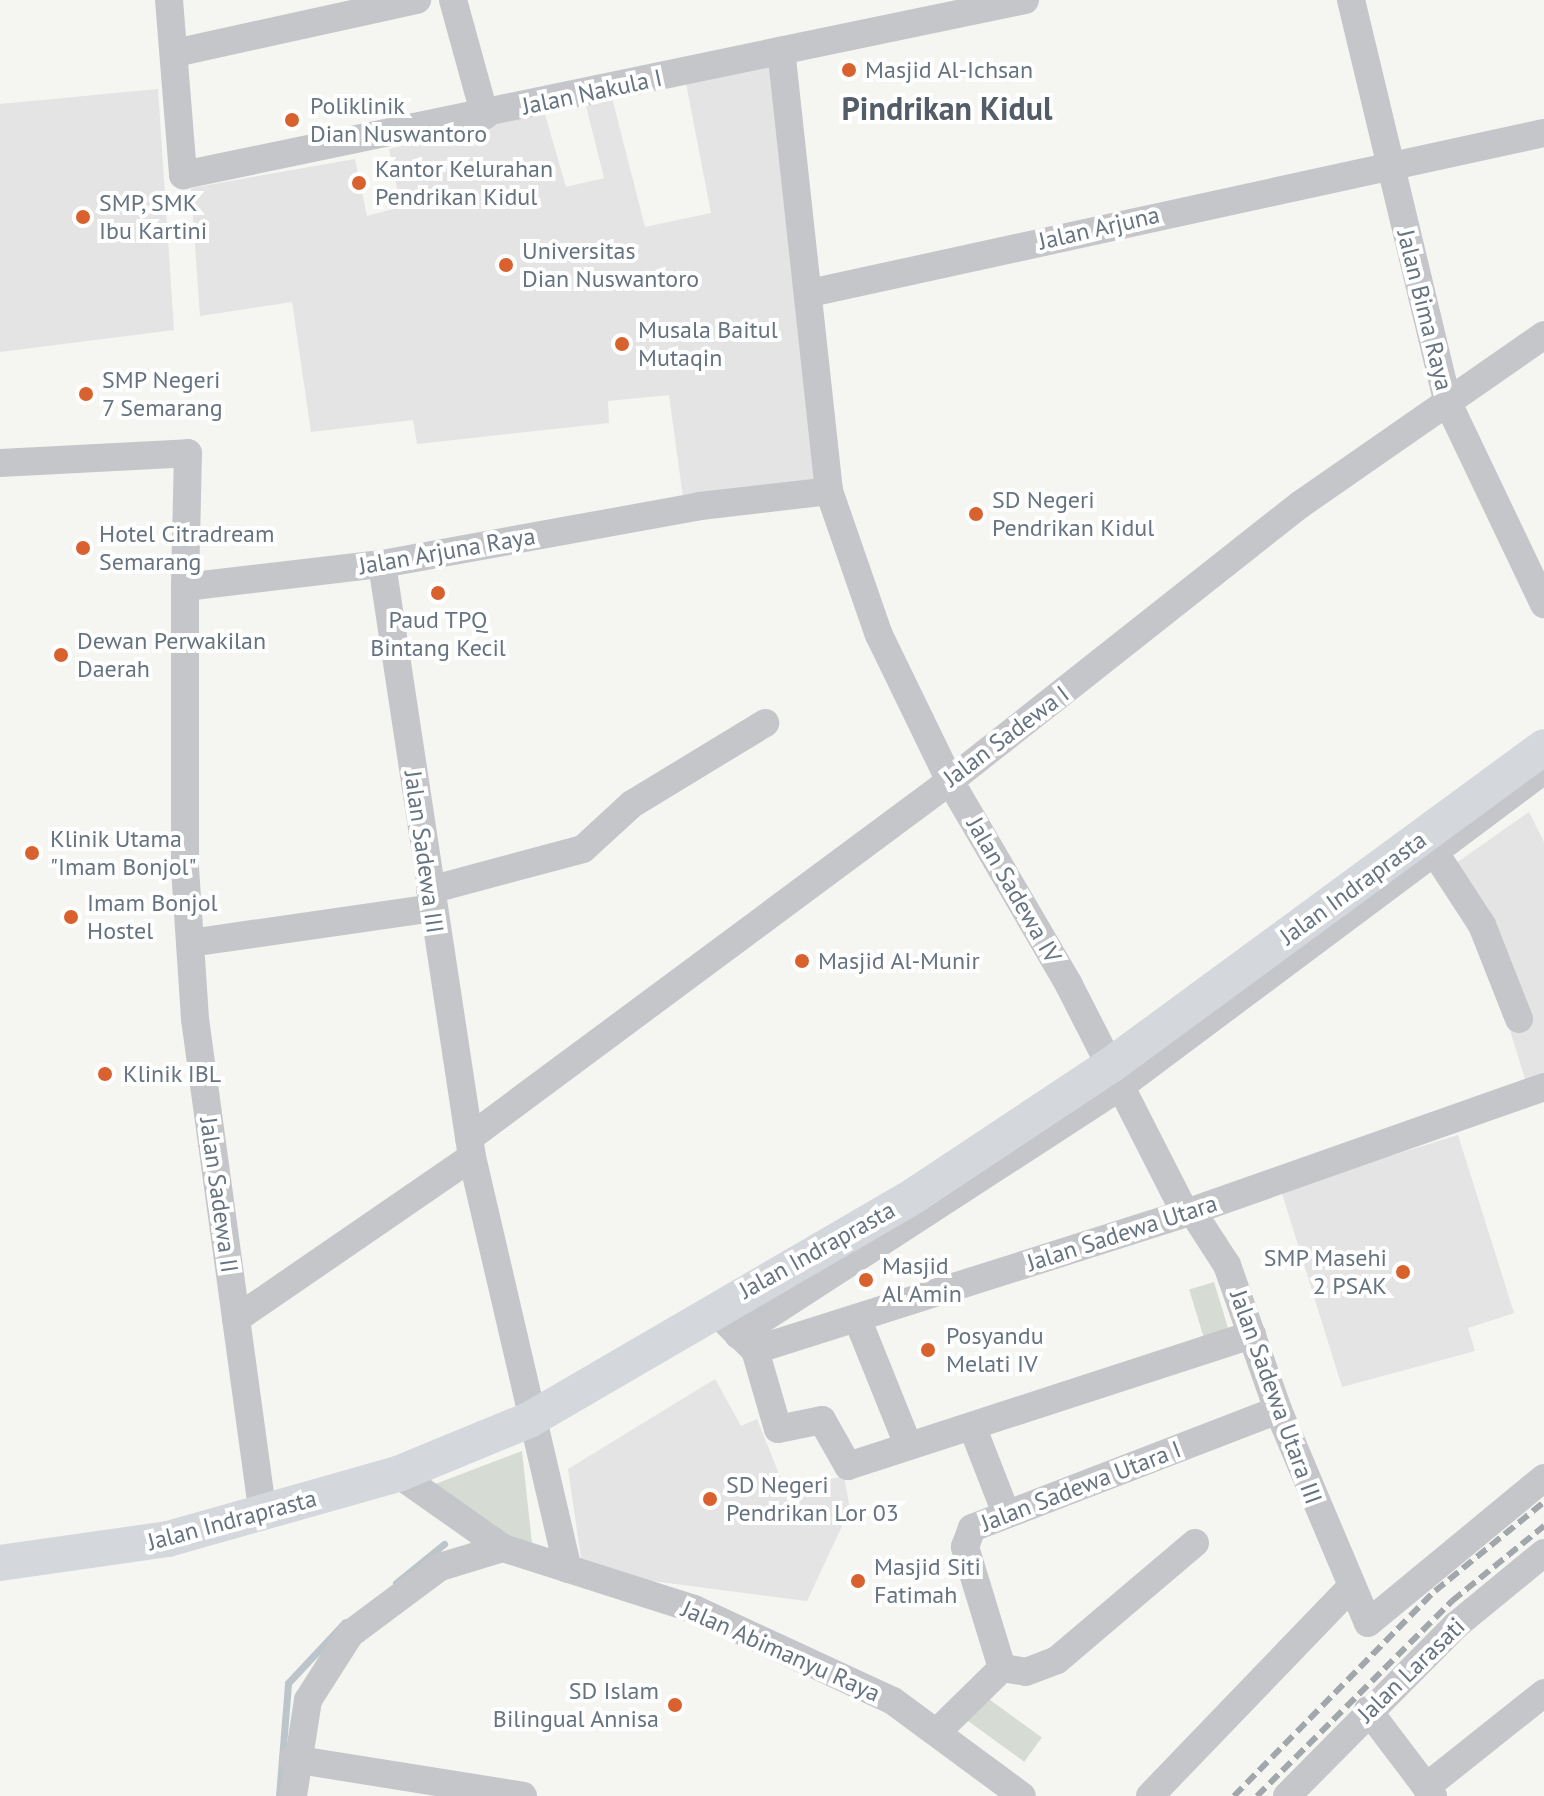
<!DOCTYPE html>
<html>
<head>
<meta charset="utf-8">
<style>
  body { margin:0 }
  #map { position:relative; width:1544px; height:1796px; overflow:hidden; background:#f5f5f2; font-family:"PT Sans",sans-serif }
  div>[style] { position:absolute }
  .built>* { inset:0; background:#e3e4e3 }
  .green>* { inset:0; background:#d6dcd3; transform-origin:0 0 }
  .stream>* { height:7px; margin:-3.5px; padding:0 3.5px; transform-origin:3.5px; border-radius:3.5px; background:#bcc5ca }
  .minor>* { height:28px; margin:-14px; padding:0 14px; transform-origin:14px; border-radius:14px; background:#c4c6ca }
  .major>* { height:36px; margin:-18px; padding:0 18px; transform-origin:18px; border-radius:18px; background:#d4d8dc }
  .rail>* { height:6px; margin-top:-3px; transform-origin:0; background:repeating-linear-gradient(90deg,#a2a7ac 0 12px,transparent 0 18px) }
  .dots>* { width:22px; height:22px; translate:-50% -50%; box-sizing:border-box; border:4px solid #fff; border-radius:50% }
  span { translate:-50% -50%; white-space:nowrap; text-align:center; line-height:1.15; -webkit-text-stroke:8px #fff; paint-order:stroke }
  .poi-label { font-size:24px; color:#667381 }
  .left { translate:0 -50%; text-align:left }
  .right { translate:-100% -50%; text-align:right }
  .street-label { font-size:24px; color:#667381 }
  .district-label { font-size:32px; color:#535d67; font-weight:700 }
</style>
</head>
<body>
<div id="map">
  <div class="built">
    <i style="clip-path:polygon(793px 55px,834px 481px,683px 497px,669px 395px,608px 401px,609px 423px,417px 444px,413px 420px,311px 432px,292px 302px,200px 316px,191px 188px,355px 159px,367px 216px,401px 207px,389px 149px,544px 111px,566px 187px,604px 178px,585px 102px,612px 98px,645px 227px,711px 213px,685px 78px)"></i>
    <i style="clip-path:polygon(158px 89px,174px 330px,0 352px,0 104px)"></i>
    <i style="clip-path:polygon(1529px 812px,1544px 842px,1544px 1079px,1527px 1085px,1494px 979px,1445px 871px)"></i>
    <i style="clip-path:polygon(1458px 1135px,1514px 1313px,1468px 1328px,1475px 1351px,1342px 1387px,1281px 1190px)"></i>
    <i style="clip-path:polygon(715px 1379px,741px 1426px,757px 1419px,785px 1489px,844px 1476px,850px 1509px,807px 1601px,583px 1572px,568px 1469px)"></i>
  </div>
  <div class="green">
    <i style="left:1214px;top:1282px;width:52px;height:26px;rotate:73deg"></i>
    <i style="clip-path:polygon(522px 1451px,533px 1553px,430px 1486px)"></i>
    <i style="left:982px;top:1694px;width:74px;height:30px;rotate:36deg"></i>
  </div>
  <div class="stream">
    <i style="left:396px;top:1583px;width:62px;rotate:-39.1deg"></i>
    <i style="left:279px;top:1796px;width:113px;rotate:-85.4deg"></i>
    <i style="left:288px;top:1683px;width:83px;rotate:-46.9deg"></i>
  </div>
  <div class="minor">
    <i style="left:169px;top:0;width:176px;rotate:85.4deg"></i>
    <i style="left:183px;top:175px;width:860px;rotate:-11.74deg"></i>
    <i style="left:453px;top:0;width:120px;rotate:74.6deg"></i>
    <i style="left:1351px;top:0;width:415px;rotate:76.5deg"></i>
    <i style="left:1448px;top:403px;width:223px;rotate:64.5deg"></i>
    <i style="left:175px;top:53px;width:248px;rotate:-12.4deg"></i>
    <i style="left:810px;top:293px;width:751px;rotate:-12.3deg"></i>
    <i style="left:0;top:463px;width:188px;rotate:-3deg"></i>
    <i style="left:188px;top:453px;width:134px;rotate:91.3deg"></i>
    <i style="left:185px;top:587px;width:198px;rotate:-6.7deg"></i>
    <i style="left:382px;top:564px;width:323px;rotate:-10.3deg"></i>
    <i style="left:700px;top:506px;width:130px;rotate:-6.6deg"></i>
    <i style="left:829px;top:491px;width:443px;rotate:-96.2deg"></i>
    <i style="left:829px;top:491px;width:152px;rotate:70.9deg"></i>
    <i style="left:879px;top:635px;width:162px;rotate:64.1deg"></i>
    <i style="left:950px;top:781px;width:236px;rotate:59.7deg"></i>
    <i style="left:1069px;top:985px;width:256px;rotate:63deg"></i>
    <i style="left:382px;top:564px;width:600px;rotate:81.37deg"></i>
    <i style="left:472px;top:1157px;width:423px;rotate:76.9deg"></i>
    <i style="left:185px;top:587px;width:281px;rotate:90deg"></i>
    <i style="left:185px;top:868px;width:151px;rotate:86.2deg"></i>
    <i style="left:195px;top:1019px;width:499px;rotate:82.2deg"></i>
    <i style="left:1424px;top:836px;width:106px;rotate:56.9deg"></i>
    <i style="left:1482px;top:925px;width:101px;rotate:68.5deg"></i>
    <i style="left:430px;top:890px;width:158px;rotate:-15deg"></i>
    <i style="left:583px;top:849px;width:67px;rotate:-42.6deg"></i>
    <i style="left:632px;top:804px;width:156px;rotate:-31.3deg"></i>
    <i style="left:190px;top:943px;width:245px;rotate:-8.2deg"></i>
    <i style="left:469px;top:1138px;width:599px;rotate:-36.58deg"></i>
    <i style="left:950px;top:781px;width:447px;rotate:-38.3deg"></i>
    <i style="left:1301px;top:504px;width:296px;rotate:-34.8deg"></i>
    <i style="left:1192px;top:1211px;width:64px;rotate:57.1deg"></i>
    <i style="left:1227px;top:1265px;width:154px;rotate:70.6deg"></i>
    <i style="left:1278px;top:1410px;width:231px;rotate:67.1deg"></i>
    <i style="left:1368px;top:1623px;width:228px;rotate:-39.5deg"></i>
    <i style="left:857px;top:1318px;width:137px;rotate:68.1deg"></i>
    <i style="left:236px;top:1319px;width:286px;rotate:-34.5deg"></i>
    <i style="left:727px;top:1323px;width:39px;rotate:44deg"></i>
    <i style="left:755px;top:1350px;width:459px;rotate:-17.6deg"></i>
    <i style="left:1192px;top:1211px;width:373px;rotate:-19.4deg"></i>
    <i style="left:738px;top:1335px;width:457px;rotate:-33deg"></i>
    <i style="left:1121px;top:1086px;width:528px;rotate:-36.76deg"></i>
    <i style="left:755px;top:1350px;width:82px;rotate:73.8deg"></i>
    <i style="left:778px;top:1429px;width:45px;rotate:-11.6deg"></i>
    <i style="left:822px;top:1420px;width:53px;rotate:60.5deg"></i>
    <i style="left:848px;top:1466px;width:425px;rotate:-18deg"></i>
    <i style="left:972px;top:1426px;width:93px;rotate:68.7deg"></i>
    <i style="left:398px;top:1474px;width:128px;rotate:35.2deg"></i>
    <i style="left:503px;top:1548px;width:201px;rotate:17.7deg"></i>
    <i style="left:694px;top:1609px;width:219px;rotate:24.8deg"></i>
    <i style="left:893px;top:1701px;width:160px;rotate:36.4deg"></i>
    <i style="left:1002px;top:1668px;width:24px;rotate:9deg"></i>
    <i style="left:1026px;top:1672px;width:33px;rotate:-21deg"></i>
    <i style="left:1057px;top:1660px;width:181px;rotate:-40.3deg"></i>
    <i style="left:1368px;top:1710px;width:108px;rotate:52.9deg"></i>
    <i style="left:938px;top:1731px;width:90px;rotate:-44.5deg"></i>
    <i style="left:1002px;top:1668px;width:127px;rotate:-107deg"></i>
    <i style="left:965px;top:1547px;width:20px;rotate:-70deg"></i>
    <i style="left:972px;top:1528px;width:328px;rotate:-21.1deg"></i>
    <i style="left:293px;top:1759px;width:233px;rotate:9.1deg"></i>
    <i style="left:1426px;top:1787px;width:151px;rotate:-38.5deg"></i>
    <i style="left:293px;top:1796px;width:97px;rotate:-81.1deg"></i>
    <i style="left:308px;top:1700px;width:78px;rotate:-57.5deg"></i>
    <i style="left:350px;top:1634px;width:112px;rotate:-36.7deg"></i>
    <i style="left:440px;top:1567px;width:66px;rotate:-16.8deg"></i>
    <i style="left:1150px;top:1796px;width:287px;rotate:-46.1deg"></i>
    <i style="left:1287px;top:1796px;width:239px;rotate:-45.3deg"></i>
    <i style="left:1455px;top:1626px;width:115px;rotate:-39.4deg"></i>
  </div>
  <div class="major">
    <i style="left:0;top:1563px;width:170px;rotate:-8.1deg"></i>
    <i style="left:168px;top:1539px;width:239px;rotate:-15.8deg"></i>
    <i style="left:398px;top:1474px;width:142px;rotate:-22.4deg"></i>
    <i style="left:529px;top:1420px;width:447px;rotate:-30.2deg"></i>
    <i style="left:915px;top:1195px;width:235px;rotate:-33.6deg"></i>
    <i style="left:1111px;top:1065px;width:537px;rotate:-36.29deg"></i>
  </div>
  <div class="rail">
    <i style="left:1234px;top:1796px;width:287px;rotate:-45.6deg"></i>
    <i style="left:1435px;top:1591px;width:141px;rotate:-39.2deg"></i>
    <i style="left:1257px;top:1796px;width:276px;rotate:-45deg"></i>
    <i style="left:1452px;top:1601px;width:119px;rotate:-39.2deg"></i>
  </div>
  <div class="dots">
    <i style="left:849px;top:70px;background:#d9612e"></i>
    <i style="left:292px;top:120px;background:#d9612e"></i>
    <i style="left:359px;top:183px;background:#d9612e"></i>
    <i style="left:83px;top:217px;background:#d9612e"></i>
    <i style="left:506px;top:265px;background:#d9612e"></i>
    <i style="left:622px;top:344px;background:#d9612e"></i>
    <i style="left:86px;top:394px;background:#d9612e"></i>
    <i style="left:976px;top:514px;background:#d9612e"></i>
    <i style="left:83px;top:548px;background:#d9612e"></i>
    <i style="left:438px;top:593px;background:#d9612e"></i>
    <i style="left:61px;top:655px;background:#d9612e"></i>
    <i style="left:32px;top:853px;background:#d9612e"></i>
    <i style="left:71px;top:917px;background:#d9612e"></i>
    <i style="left:802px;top:961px;background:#d9612e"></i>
    <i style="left:105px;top:1074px;background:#d9612e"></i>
    <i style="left:1403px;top:1272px;background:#d9612e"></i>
    <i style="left:866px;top:1280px;background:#d9612e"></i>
    <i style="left:928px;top:1350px;background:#d9612e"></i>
    <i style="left:710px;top:1499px;background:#d9612e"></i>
    <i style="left:858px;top:1581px;background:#d9612e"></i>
    <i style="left:675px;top:1705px;background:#d9612e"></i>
  </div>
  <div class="poi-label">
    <span class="left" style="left:865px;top:70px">Masjid Al-Ichsan</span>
    <span class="left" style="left:310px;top:120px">Poliklinik<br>Dian Nuswantoro</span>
    <span class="left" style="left:375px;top:183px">Kantor Kelurahan<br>Pendrikan Kidul</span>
    <span class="left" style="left:99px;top:217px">SMP, SMK<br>Ibu Kartini</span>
    <span class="left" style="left:522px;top:265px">Universitas<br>Dian Nuswantoro</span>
    <span class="left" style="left:638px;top:344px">Musala Baitul<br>Mutaqin</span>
    <span class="left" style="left:102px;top:394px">SMP Negeri<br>7 Semarang</span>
    <span class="left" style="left:992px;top:514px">SD Negeri<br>Pendrikan Kidul</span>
    <span class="left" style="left:99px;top:548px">Hotel Citradream<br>Semarang</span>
    <span style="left:438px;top:634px">Paud TPQ<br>Bintang Kecil</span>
    <span class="left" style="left:77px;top:655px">Dewan Perwakilan<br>Daerah</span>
    <span class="left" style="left:50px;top:853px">Klinik Utama<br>"Imam Bonjol"</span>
    <span class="left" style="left:87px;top:917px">Imam Bonjol<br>Hostel</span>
    <span class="left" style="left:818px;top:961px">Masjid Al-Munir</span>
    <span class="left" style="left:123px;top:1074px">Klinik IBL</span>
    <span class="right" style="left:1387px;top:1272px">SMP Masehi<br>2 PSAK</span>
    <span class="left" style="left:882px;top:1280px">Masjid<br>Al Amin</span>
    <span class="left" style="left:946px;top:1350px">Posyandu<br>Melati IV</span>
    <span class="left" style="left:726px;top:1499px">SD Negeri<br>Pendrikan Lor 03</span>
    <span class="left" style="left:874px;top:1581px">Masjid Siti<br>Fatimah</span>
    <span class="right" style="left:659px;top:1705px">SD Islam<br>Bilingual Annisa</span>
  </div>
  <div class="street-label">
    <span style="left:592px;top:92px;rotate:-12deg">Jalan Nakula I</span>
    <span style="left:1099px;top:228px;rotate:-13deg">Jalan Arjuna</span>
    <span style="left:1425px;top:310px;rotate:76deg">Jalan Bima Raya</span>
    <span style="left:447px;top:551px;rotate:-10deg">Jalan Arjuna Raya</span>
    <span style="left:1006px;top:736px;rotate:-37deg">Jalan Sadewa I</span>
    <span style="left:424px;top:852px;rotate:82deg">Jalan Sadewa III</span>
    <span style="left:1353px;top:888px;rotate:-36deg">Jalan Indraprasta</span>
    <span style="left:1014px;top:890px;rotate:60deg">Jalan Sadewa IV</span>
    <span style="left:219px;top:1195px;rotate:82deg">Jalan Sadewa II</span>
    <span style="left:1122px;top:1233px;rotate:-18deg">Jalan Sadewa Utara</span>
    <span style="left:817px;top:1250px;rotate:-29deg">Jalan Indraprasta</span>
    <span style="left:1276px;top:1397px;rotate:70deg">Jalan Sadewa Utara III</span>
    <span style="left:1081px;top:1486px;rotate:-21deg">Jalan Sadewa Utara I</span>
    <span style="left:232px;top:1520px;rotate:-15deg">Jalan Indraprasta</span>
    <span style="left:781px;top:1651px;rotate:24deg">Jalan Abimanyu Raya</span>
    <span style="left:1411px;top:1670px;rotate:-44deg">Jalan Larasati</span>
  </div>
  <div class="district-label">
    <span style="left:947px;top:108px">Pindrikan Kidul</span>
  </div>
</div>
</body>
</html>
